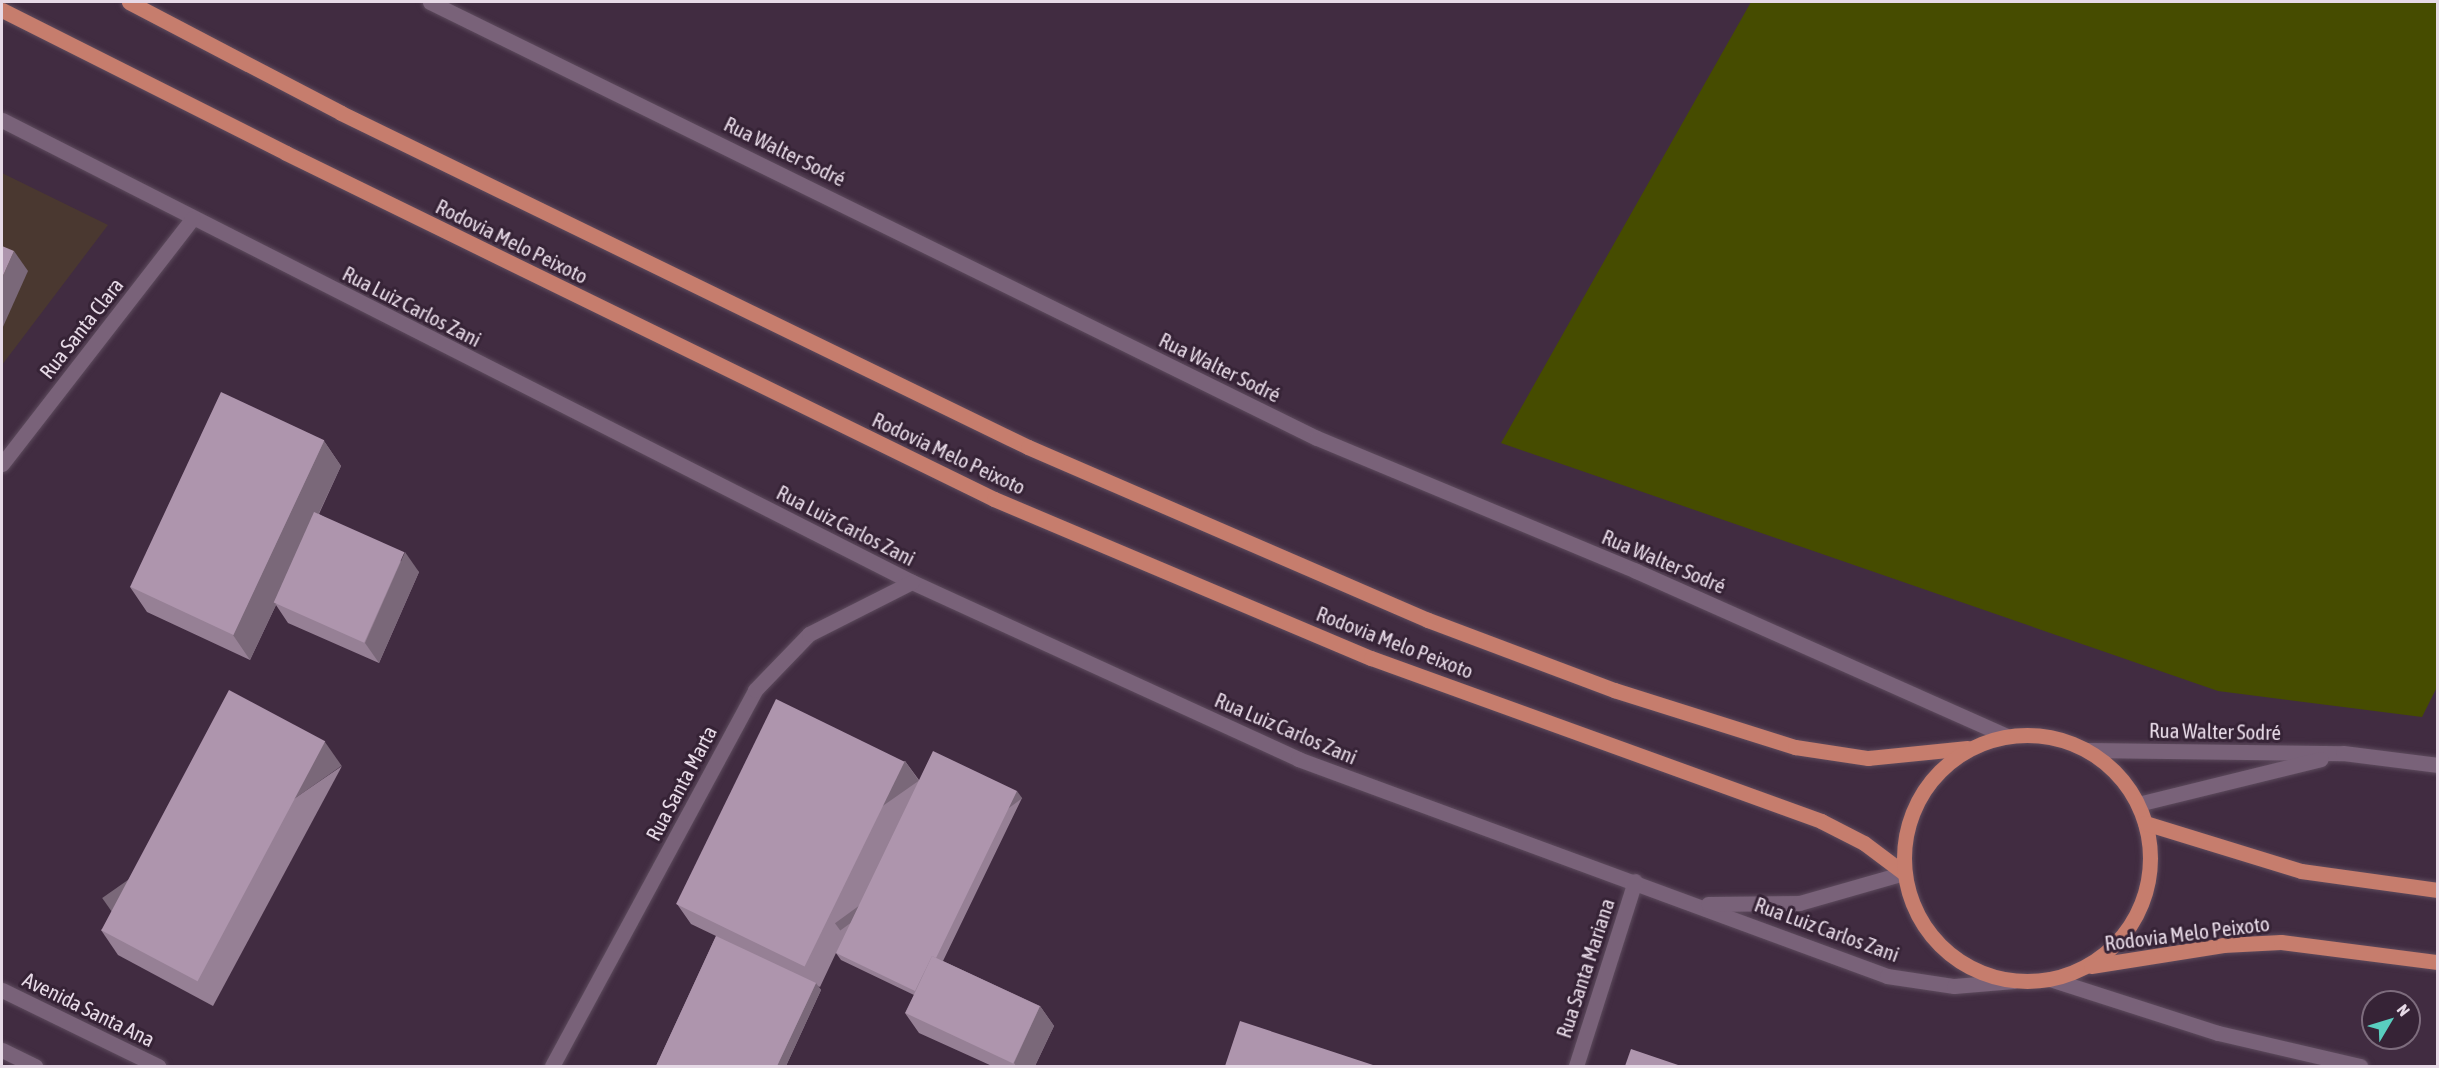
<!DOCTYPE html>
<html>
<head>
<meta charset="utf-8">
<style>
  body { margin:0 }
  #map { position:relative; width:2439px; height:1068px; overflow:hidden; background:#412c41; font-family:"Asap Condensed",sans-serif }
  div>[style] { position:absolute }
  .industrial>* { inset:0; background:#4a3830 }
  .green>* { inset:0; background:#464c00 }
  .roads { filter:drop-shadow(0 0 2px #5d4b5d) drop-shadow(0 0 2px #5d4b5d) }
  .minor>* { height:15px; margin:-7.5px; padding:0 7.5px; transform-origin:7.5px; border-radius:7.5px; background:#796279 }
  .primary>* { height:15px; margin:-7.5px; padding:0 7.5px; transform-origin:7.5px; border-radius:7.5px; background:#c67d6d }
  .primary>.ring { margin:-7.5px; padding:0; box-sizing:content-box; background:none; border:15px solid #c67d6d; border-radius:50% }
  .wall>* { inset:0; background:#968095 }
  .shaded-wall>* { inset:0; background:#7a6879; transform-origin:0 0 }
  .building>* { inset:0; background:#ae95ad; transform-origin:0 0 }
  span { translate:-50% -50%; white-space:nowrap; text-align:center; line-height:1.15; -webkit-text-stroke:6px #362336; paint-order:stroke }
  .street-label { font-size:21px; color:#e7dae7 }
  .frame { position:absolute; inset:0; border:3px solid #e7dae7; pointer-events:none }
  .north { position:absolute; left:2361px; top:990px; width:60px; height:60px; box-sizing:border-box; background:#362336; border:2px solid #7d6c7d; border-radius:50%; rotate:52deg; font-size:16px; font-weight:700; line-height:24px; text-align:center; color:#e7dae7 }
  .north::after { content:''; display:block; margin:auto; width:21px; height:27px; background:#59cebf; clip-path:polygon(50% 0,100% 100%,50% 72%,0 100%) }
</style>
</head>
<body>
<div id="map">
  <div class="industrial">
    <i style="clip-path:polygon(2px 173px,108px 225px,2px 365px)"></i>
  </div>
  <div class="green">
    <i style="clip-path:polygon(1751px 2px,2437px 2px,2438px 685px,2422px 717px,2218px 691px,1501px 443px)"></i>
  </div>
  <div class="roads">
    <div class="minor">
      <i style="left:430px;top:2px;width:988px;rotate:26.18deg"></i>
      <i style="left:1317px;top:438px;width:346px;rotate:22.6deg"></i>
      <i style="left:1636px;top:571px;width:406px;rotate:24deg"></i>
      <i style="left:2px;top:120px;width:1021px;rotate:26.92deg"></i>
      <i style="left:912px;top:582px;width:425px;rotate:24.6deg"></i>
      <i style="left:1298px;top:759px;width:628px;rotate:20.22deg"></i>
      <i style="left:1887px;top:976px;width:68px;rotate:8.5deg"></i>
      <i style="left:1954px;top:986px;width:60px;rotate:-4.8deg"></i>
      <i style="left:2px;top:464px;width:311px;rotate:-52.2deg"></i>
      <i style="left:2087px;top:750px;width:256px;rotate:0.7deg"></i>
      <i style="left:2343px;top:753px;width:96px;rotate:7.2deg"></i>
      <i style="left:2138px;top:804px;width:188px;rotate:-13.8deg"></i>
      <i style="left:1708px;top:904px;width:91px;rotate:-0.6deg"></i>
      <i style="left:1799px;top:903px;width:109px;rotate:-15.9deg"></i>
      <i style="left:2050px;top:979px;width:176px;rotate:17.8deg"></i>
      <i style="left:2218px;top:1033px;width:146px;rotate:13.1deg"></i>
      <i style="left:2px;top:990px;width:174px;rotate:26deg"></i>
      <i style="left:2px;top:1050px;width:37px;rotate:26deg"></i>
      <i style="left:552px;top:1066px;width:427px;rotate:-61.6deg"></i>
      <i style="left:755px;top:690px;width:78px;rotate:-46deg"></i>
      <i style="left:809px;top:634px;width:115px;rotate:-26.8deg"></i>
      <i style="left:1576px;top:1066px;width:194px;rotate:-72.3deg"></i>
    </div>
    <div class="primary">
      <i style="left:129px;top:2px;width:239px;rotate:27.6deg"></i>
      <i style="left:341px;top:113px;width:764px;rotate:25.93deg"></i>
      <i style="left:1028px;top:447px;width:436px;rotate:23.4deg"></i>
      <i style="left:1428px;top:620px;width:199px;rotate:20.6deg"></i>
      <i style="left:1614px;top:690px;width:190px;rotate:17.5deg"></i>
      <i style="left:1795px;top:747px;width:74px;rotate:8.6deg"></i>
      <i style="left:1868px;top:758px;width:100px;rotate:-5.7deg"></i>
      <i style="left:2px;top:10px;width:318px;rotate:26.7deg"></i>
      <i style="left:286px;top:153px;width:788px;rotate:26.04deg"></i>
      <i style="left:994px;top:499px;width:409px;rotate:22.9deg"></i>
      <i style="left:1371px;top:658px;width:479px;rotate:19.9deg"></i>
      <i style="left:1821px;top:821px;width:48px;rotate:27.1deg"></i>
      <i style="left:1864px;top:843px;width:50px;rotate:36.9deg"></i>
      <i class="ring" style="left:1904px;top:735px;width:231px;height:231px"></i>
      <i style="left:2145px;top:823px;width:163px;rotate:17.1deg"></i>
      <i style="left:2301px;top:871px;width:138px;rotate:7.9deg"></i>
      <i style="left:2091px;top:966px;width:134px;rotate:-9deg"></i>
      <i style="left:2223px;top:945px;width:58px;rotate:-3deg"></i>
      <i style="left:2281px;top:942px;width:158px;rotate:7.3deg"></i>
    </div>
  </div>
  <div class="wall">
    <i style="clip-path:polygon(324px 441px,341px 466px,319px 514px,419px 572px,379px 663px,288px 623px,276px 605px,250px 660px,147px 612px,130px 587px)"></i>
    <i style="clip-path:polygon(905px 761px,919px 780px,1022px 798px,943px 961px,1040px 1006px,1054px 1026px,1035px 1066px,992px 1066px,919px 1033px,905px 1013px,914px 995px,841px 960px,836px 953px,820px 987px,818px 986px,821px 990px,786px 1066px,656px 1066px,716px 936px,691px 924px,677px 904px)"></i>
    <i style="clip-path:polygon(342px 766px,213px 1006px,118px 955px,101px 930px)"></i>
  </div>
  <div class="shaded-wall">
    <i style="clip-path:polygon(14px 251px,28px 271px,2px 329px,2px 278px)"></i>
    <i style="clip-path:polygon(324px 441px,341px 466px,276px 604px,275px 603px,276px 605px,250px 660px,233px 635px)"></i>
    <i style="clip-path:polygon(405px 552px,419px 572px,379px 663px,365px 643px)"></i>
    <i style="left:325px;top:742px;width:29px;height:272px;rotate:55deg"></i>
    <i style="left:905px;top:761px;width:24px;height:229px;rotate:55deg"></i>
    <i style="left:1017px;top:791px;width:9px;height:225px;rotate:54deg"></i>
    <i style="clip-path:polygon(816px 983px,821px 990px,786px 1066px,777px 1066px)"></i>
    <i style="clip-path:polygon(1040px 1006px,1054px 1026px,1035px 1066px,1016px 1066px,1014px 1063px)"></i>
  </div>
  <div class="building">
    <i style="clip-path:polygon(2px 246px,14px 251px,2px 278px)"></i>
    <i style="left:221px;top:392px;width:114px;height:215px;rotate:25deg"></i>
    <i style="left:314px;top:512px;width:99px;height:99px;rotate:24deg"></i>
    <i style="left:229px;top:690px;width:109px;height:272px;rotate:28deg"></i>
    <i style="left:776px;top:699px;width:143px;height:228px;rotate:26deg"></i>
    <i style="clip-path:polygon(933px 751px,1017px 791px,936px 958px,932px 956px,915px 991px,836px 953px)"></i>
    <i style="clip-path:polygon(716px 936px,816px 983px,777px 1066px,656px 1066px)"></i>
    <i style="left:932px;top:956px;width:119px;height:63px;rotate:25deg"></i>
    <i style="clip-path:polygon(1240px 1021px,1376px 1066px,1225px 1066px)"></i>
    <i style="clip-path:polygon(1631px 1049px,1681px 1066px,1625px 1066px)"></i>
  </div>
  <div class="street-label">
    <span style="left:785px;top:151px;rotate:26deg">Rua Walter Sodré</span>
    <span style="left:512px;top:241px;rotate:26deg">Rodovia Melo Peixoto</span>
    <span style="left:412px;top:306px;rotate:27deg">Rua Luiz Carlos Zani</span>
    <span style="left:81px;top:328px;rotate:-52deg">Rua Santa Clara</span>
    <span style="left:1220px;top:367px;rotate:26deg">Rua Walter Sodré</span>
    <span style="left:949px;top:453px;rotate:25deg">Rodovia Melo Peixoto</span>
    <span style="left:846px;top:525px;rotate:27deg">Rua Luiz Carlos Zani</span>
    <span style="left:1664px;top:561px;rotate:23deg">Rua Walter Sodré</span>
    <span style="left:1395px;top:642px;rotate:21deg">Rodovia Melo Peixoto</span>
    <span style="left:1286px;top:728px;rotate:23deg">Rua Luiz Carlos Zani</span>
    <span style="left:2215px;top:731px;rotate:1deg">Rua Walter Sodré</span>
    <span style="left:681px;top:783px;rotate:-62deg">Rua Santa Marta</span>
    <span style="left:1827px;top:929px;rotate:20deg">Rua Luiz Carlos Zani</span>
    <span style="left:2187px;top:933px;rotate:-7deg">Rodovia Melo Peixoto</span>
    <span style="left:1585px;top:968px;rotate:-72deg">Rua Santa Mariana</span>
    <span style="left:89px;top:1009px;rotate:26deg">Avenida Santa Ana</span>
  </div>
  <div class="frame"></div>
  <div class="north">N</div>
</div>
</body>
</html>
